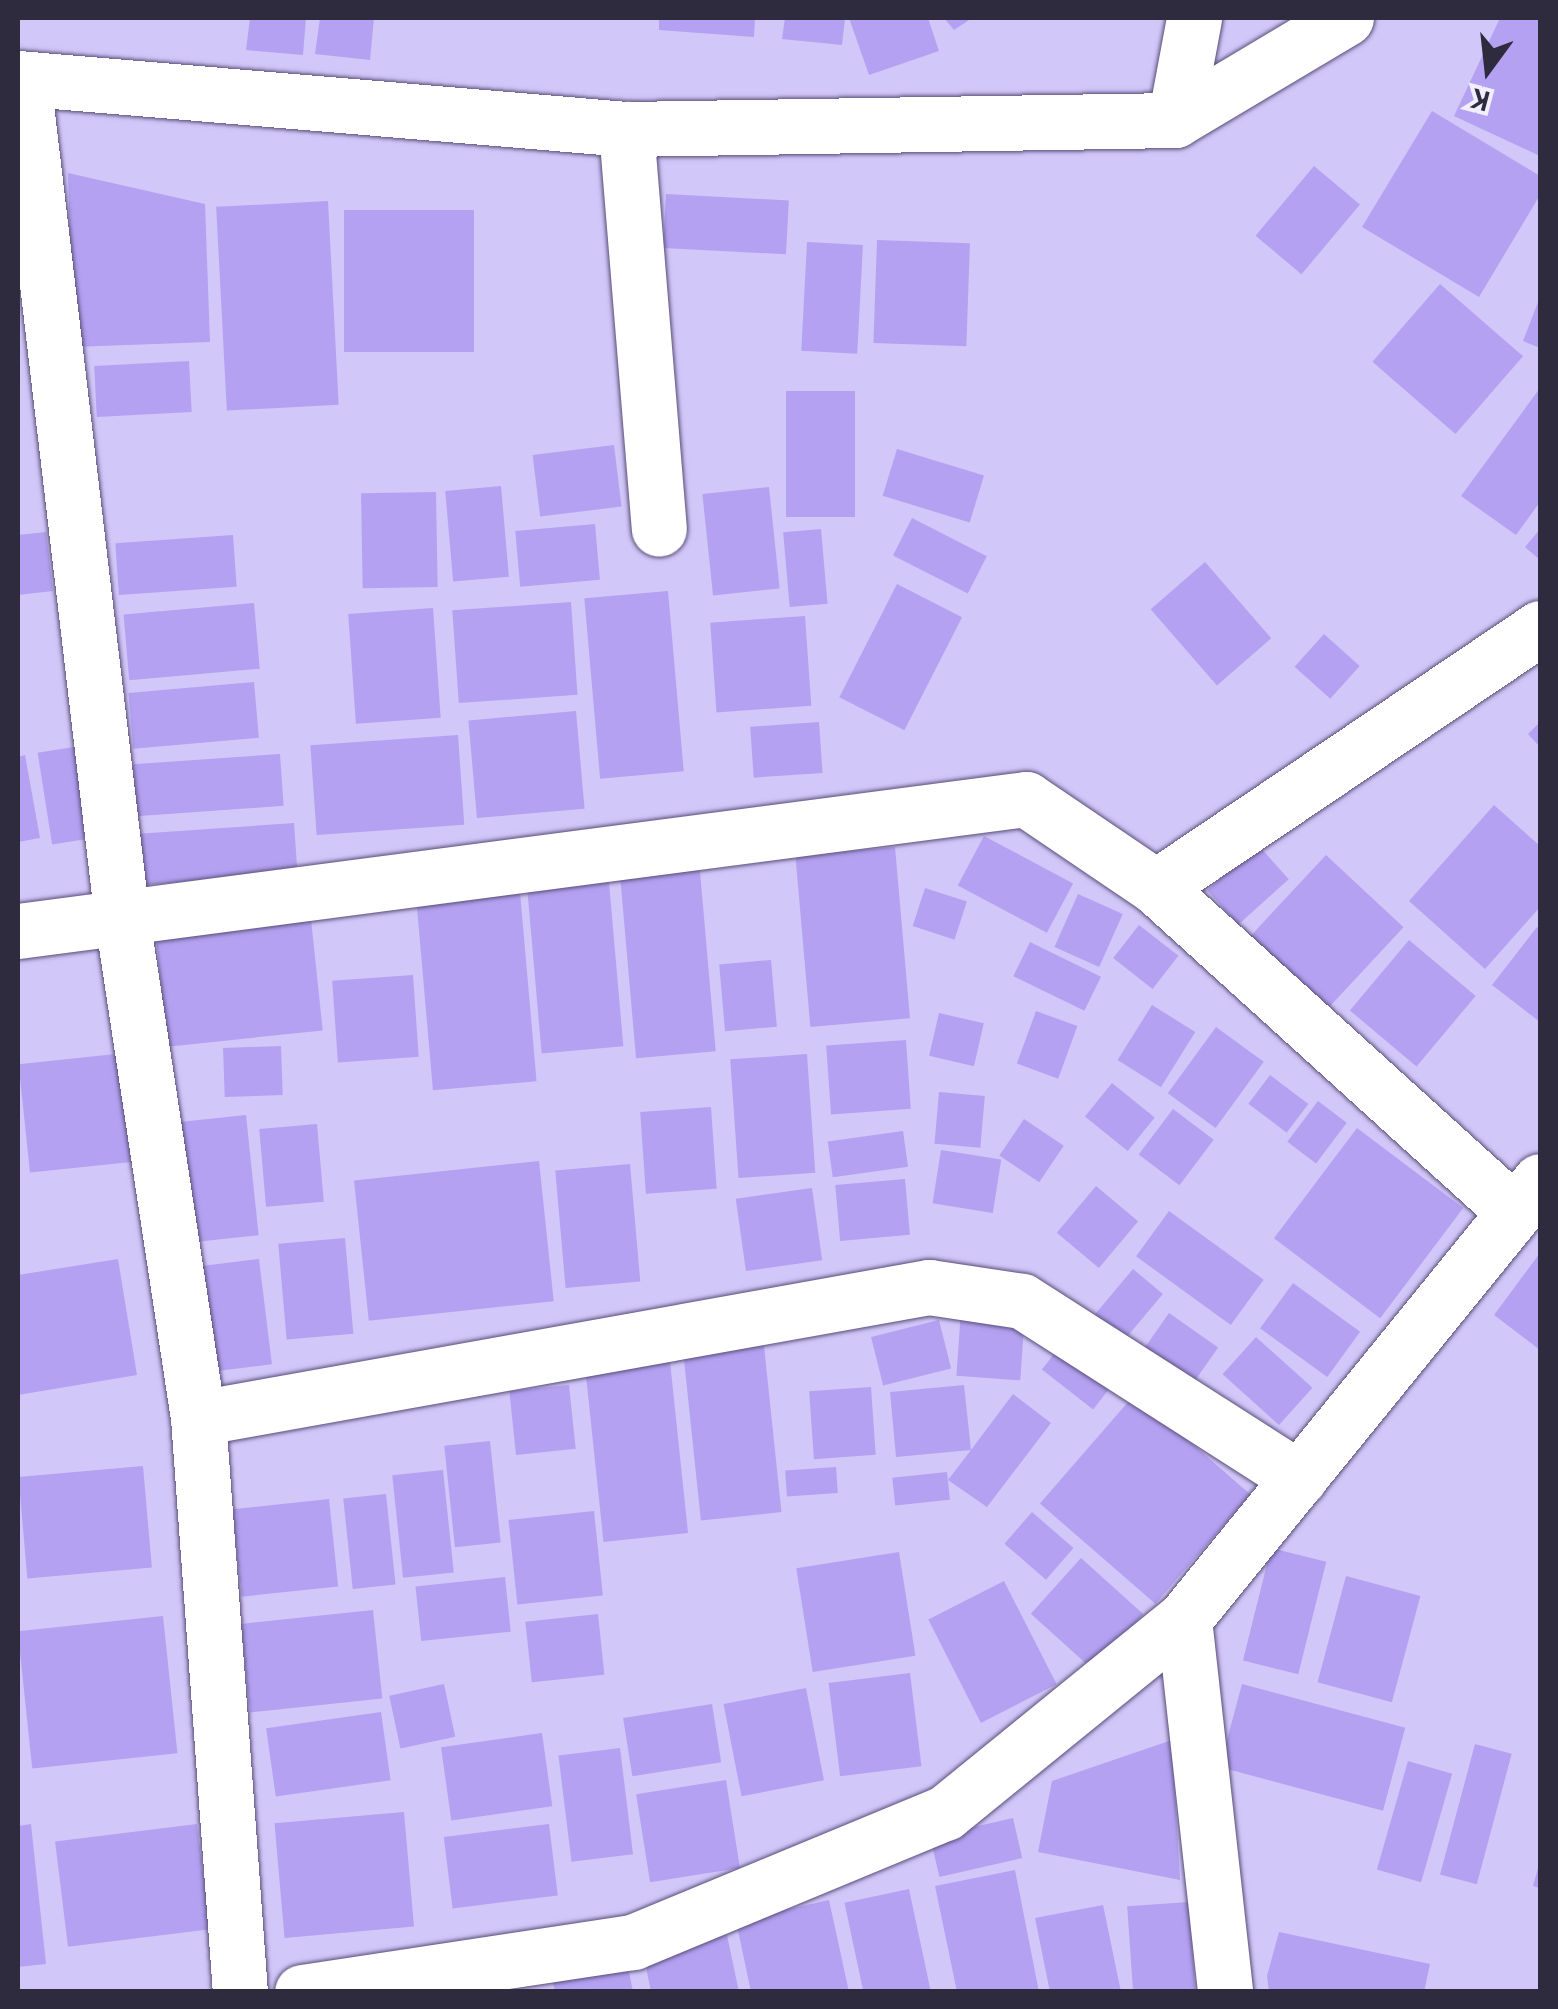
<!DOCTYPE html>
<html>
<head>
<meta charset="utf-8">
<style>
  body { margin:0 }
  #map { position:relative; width:1558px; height:2009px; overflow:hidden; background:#d2c7f9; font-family:"DM Sans",sans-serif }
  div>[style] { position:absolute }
  .building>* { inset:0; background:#b4a1f2; transform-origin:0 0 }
  .roads { filter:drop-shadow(0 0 2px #584e78) drop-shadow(0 0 2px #584e78) }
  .minor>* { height:55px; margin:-27.5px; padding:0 27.5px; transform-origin:27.5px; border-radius:27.5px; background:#fff }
  .tertiary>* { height:55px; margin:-27.5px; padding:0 27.5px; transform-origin:27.5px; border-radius:27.5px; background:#fff }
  span { translate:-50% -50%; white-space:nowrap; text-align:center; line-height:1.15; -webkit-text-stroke:9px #f1eefd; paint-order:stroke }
  .frame { position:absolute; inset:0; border:20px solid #2f2b3e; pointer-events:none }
  .north { position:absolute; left:1438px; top:20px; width:100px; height:100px; -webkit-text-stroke:8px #f1eefd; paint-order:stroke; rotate:195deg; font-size:28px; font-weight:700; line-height:40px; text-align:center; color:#2f2b3e }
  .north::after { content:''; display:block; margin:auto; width:35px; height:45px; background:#2f2b3e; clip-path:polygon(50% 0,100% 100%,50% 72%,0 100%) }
</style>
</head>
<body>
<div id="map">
  <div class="building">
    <i style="clip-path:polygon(250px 18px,306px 18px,303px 55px,246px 50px)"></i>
    <i style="clip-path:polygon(320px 18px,374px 18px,370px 60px,315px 54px)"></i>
    <i style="clip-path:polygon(659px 18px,755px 18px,754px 37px,659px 30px)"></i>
    <i style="clip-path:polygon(785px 18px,845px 18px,842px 45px,782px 39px)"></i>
    <i style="clip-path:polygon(849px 18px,928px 18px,939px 51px,869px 75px)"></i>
    <i style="clip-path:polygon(944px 18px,972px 18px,954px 30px)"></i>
    <i style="clip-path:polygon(1500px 18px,1540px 18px,1540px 156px,1454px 116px)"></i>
    <i style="clip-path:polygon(1432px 111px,1540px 176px,1540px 195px,1479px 297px,1362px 227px)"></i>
    <i style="left:1314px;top:166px;width:60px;height:91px;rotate:40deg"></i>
    <i style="clip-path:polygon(68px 173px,205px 204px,210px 342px,73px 347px)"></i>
    <i style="left:666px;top:194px;width:123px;height:54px;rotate:3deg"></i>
    <i style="left:328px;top:201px;width:204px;height:112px;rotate:87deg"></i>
    <i style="left:474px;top:210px;width:142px;height:130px;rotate:90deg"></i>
    <i style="left:877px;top:240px;width:93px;height:103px;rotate:2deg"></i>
    <i style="left:807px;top:242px;width:56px;height:109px;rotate:3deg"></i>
    <i style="left:1440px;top:284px;width:110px;height:103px;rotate:41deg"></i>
    <i style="clip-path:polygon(1540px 297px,1540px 348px,1523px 341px)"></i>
    <i style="left:189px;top:361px;width:51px;height:95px;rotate:87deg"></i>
    <i style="clip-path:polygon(1540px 388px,1540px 502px,1516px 535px,1461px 496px)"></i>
    <i style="left:786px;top:391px;width:69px;height:126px"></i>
    <i style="left:614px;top:445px;width:62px;height:82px;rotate:83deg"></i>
    <i style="left:897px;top:449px;width:91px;height:49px;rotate:17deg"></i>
    <i style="left:501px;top:486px;width:91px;height:56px;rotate:85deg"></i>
    <i style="left:769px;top:487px;width:102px;height:67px;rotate:84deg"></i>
    <i style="left:436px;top:492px;width:95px;height:75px;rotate:89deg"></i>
    <i style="left:912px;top:518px;width:84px;height:42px;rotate:27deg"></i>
    <i style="left:595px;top:524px;width:56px;height:80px;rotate:85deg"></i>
    <i style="left:821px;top:529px;width:75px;height:38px;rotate:85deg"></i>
    <i style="clip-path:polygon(1540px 529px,1540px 560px,1525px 547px)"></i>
    <i style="clip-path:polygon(46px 532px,53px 591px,18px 595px,18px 535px)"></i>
    <i style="left:233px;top:535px;width:52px;height:118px;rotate:86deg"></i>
    <i style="left:1205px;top:562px;width:101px;height:72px;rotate:49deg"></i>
    <i style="left:897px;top:584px;width:73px;height:127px;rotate:27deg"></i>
    <i style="left:668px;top:591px;width:181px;height:84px;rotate:85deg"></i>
    <i style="left:571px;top:602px;width:93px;height:119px;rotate:86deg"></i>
    <i style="left:254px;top:603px;width:66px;height:131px;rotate:85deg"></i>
    <i style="left:433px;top:608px;width:110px;height:85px;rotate:86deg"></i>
    <i style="left:805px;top:616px;width:90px;height:95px;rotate:86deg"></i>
    <i style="left:1324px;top:634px;width:48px;height:44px;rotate:42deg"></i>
    <i style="left:254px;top:682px;width:56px;height:126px;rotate:85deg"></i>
    <i style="left:576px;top:711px;width:98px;height:108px;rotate:85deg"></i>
    <i style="left:819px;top:722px;width:51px;height:69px;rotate:86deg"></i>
    <i style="clip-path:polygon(1540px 722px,1540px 747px,1528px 734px)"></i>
    <i style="left:458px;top:735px;width:90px;height:148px;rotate:86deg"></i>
    <i style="left:86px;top:745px;width:93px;height:49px;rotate:81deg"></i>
    <i style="left:280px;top:754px;width:52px;height:148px;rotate:86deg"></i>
    <i style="clip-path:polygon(25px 755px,40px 838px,18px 842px,18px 757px)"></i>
    <i style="clip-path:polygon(1494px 805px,1540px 846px,1540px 907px,1485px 969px,1409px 901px)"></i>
    <i style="left:294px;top:823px;width:51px;height:159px;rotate:86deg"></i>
    <i style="left:984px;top:836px;width:101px;height:56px;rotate:28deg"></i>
    <i style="left:1258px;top:845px;width:46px;height:68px;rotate:48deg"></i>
    <i style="left:895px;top:847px;width:172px;height:100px;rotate:85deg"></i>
    <i style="left:1326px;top:855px;width:106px;height:111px;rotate:43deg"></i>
    <i style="left:699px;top:860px;width:192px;height:80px;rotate:85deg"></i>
    <i style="left:608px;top:871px;width:176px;height:82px;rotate:85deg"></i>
    <i style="left:925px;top:888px;width:44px;height:40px;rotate:18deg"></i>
    <i style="left:520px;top:892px;width:190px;height:104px;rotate:85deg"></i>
    <i style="left:1078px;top:894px;width:49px;height:58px;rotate:24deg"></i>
    <i style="left:311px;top:919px;width:112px;height:156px;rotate:84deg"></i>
    <i style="left:1139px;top:925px;width:50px;height:42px;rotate:38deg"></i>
    <i style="clip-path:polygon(1537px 927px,1540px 930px,1540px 1022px,1492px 985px)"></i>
    <i style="left:1409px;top:940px;width:87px;height:92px;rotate:40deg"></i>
    <i style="left:1030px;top:942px;width:79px;height:38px;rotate:26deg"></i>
    <i style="left:771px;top:960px;width:67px;height:52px;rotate:85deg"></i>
    <i style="left:413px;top:975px;width:82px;height:81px;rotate:86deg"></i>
    <i style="left:1152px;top:1005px;width:51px;height:65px;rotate:32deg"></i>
    <i style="left:1036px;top:1011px;width:44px;height:56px;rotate:20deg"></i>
    <i style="left:939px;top:1013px;width:46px;height:44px;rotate:13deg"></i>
    <i style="left:1216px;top:1027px;width:59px;height:82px;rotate:36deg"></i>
    <i style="left:906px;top:1040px;width:69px;height:80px;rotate:86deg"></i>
    <i style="left:281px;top:1046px;width:49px;height:58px;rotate:88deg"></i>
    <i style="left:125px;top:1053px;width:109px;height:107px;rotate:84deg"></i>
    <i style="left:807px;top:1054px;width:119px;height:77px;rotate:86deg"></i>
    <i style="left:1270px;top:1075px;width:48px;height:36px;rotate:37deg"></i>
    <i style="left:1112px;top:1083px;width:55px;height:43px;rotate:39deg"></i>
    <i style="left:939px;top:1092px;width:46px;height:52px;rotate:5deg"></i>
    <i style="left:1318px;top:1101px;width:36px;height:51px;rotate:37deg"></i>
    <i style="left:711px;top:1107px;width:82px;height:71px;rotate:86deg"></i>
    <i style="left:1173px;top:1109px;width:51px;height:57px;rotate:37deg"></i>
    <i style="left:246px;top:1115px;width:121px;height:76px;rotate:84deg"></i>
    <i style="left:1024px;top:1119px;width:48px;height:44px;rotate:34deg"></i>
    <i style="left:317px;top:1124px;width:78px;height:58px;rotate:85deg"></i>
    <i style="left:1357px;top:1128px;width:133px;height:138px;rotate:37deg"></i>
    <i style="left:903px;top:1131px;width:36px;height:76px;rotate:82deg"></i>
    <i style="left:941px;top:1150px;width:61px;height:54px;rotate:9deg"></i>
    <i style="left:539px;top:1161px;width:141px;height:186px;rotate:84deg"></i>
    <i style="left:630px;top:1164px;width:118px;height:75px;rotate:85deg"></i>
    <i style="left:905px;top:1179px;width:56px;height:70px;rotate:85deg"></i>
    <i style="left:1096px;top:1186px;width:55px;height:61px;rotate:40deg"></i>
    <i style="left:812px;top:1188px;width:73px;height:77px;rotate:82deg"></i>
    <i style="left:1169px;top:1211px;width:117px;height:56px;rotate:36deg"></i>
    <i style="left:345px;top:1238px;width:96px;height:67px;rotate:85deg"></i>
    <i style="clip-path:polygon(1540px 1253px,1540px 1350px,1494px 1315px)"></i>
    <i style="clip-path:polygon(118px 1259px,137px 1375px,18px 1395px,18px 1275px)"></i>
    <i style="left:259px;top:1259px;width:106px;height:64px;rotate:83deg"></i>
    <i style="left:1133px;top:1269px;width:39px;height:60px;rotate:40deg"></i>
    <i style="left:1293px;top:1283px;width:83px;height:56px;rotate:36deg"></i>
    <i style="left:961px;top:1310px;width:64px;height:66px;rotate:4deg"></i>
    <i style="left:1169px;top:1313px;width:60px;height:54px;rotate:35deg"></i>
    <i style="left:939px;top:1320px;width:50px;height:70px;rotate:76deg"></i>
    <i style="left:1256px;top:1337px;width:76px;height:50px;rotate:42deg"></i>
    <i style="left:1061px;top:1345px;width:65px;height:31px;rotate:38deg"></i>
    <i style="left:764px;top:1346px;width:167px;height:81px;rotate:84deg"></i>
    <i style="left:669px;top:1352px;width:182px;height:85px;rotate:84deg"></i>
    <i style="left:569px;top:1385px;width:64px;height:60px;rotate:84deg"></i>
    <i style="clip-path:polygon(964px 1385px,971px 1450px,1013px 1394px,1051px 1423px,987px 1507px,948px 1480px,971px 1450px,896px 1457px,890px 1392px)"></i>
    <i style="left:871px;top:1387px;width:68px;height:62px;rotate:86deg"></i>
    <i style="left:1135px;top:1394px;width:153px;height:145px;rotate:41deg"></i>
    <i style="left:490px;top:1441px;width:102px;height:46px;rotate:84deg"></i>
    <i style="left:143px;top:1466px;width:102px;height:125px;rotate:85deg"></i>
    <i style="left:836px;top:1467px;width:26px;height:51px;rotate:86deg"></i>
    <i style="left:443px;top:1470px;width:103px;height:51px;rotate:84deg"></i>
    <i style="left:947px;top:1472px;width:28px;height:55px;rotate:84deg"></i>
    <i style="left:386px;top:1494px;width:91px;height:43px;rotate:84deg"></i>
    <i style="left:329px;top:1499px;width:88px;height:97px;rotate:84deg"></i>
    <i style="left:594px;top:1511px;width:85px;height:86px;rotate:84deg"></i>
    <i style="left:1032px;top:1512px;width:55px;height:42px;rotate:41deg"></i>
    <i style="left:1271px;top:1548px;width:57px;height:116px;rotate:14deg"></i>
    <i style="left:899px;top:1552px;width:105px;height:104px;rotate:81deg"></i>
    <i style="left:1081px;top:1558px;width:84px;height:75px;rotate:42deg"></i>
    <i style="left:1346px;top:1576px;width:77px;height:110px;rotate:15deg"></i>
    <i style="left:505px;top:1577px;width:55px;height:90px;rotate:84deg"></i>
    <i style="left:1004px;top:1581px;width:116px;height:85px;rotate:63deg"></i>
    <i style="left:373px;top:1610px;width:89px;height:133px;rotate:84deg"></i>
    <i style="left:598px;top:1614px;width:61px;height:73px;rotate:84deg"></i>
    <i style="left:163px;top:1616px;width:138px;height:146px;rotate:84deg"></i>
    <i style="left:910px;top:1673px;width:94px;height:82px;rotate:83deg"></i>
    <i style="left:444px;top:1684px;width:54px;height:56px;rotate:78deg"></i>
    <i style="left:1242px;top:1684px;width:169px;height:86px;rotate:15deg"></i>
    <i style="left:806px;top:1688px;width:94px;height:84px;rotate:79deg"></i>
    <i style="left:712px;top:1704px;width:59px;height:90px;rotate:81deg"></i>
    <i style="left:381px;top:1712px;width:69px;height:116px;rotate:82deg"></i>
    <i style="left:542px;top:1733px;width:74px;height:102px;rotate:82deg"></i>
    <i style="clip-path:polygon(1172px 1740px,1180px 1880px,1038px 1852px,1052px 1781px)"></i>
    <i style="left:1475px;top:1744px;width:38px;height:135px;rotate:15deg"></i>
    <i style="left:620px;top:1748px;width:107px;height:62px;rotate:83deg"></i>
    <i style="left:1408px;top:1761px;width:46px;height:113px;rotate:16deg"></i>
    <i style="left:726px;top:1780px;width:89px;height:91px;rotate:81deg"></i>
    <i style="left:404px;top:1812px;width:115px;height:130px;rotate:85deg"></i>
    <i style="left:1013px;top:1818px;width:41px;height:85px;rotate:77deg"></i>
    <i style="clip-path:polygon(31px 1824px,46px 1964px,18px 1967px,18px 1826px)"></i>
    <i style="left:197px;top:1824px;width:106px;height:143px;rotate:83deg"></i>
    <i style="left:549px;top:1824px;width:72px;height:106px;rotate:83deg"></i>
    <i style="clip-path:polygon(1540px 1861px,1540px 1888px,1533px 1886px)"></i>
    <i style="clip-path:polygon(1015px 1870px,1039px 1992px,957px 1992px,935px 1886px)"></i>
    <i style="left:909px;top:1889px;width:105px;height:66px;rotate:78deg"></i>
    <i style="clip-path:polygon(829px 1900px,849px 1992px,751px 1992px,736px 1921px)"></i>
    <i style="left:1189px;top:1902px;width:90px;height:62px;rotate:86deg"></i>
    <i style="clip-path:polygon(1103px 1905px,1121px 1992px,1050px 1992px,1035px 1918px)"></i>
    <i style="clip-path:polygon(1279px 1932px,1430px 1964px,1424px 1992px,1269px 1992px,1267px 1976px)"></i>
    <i style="clip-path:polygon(727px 1935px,739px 1992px,651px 1992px,643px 1952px)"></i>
    <i style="clip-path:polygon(626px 1956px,633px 1992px,555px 1992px,551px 1972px)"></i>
  </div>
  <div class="roads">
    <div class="minor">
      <i style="left:18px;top:78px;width:610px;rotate:4.79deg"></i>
      <i style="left:626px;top:129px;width:549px;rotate:-0.94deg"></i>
      <i style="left:1175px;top:120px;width:199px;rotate:-30.8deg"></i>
      <i style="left:23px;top:80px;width:845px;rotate:83.27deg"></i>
      <i style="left:122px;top:919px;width:505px;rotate:81.34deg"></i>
      <i style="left:198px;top:1418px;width:576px;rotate:85.82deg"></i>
      <i style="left:626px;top:129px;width:401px;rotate:85.3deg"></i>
      <i style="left:1156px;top:887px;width:463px;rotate:-34deg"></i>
      <i style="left:18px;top:931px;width:1017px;rotate:-7.46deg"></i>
      <i style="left:1026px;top:799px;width:157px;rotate:34.1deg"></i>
      <i style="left:1156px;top:887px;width:482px;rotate:42.2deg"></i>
      <i style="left:198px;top:1418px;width:743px;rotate:-10.16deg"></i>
      <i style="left:929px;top:1287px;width:94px;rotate:8.6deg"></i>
      <i style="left:1022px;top:1301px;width:329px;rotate:32.6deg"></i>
      <i style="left:1184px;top:1619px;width:375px;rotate:83.7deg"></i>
      <i style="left:302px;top:1992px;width:335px;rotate:-8.6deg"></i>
      <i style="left:633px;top:1942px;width:338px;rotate:-22.5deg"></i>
      <i style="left:945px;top:1813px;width:308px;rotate:-39.1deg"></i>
      <i style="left:1184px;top:1619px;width:564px;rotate:-50.9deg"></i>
    </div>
    <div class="tertiary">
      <i style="left:1175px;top:120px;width:104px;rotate:-79.4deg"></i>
    </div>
  </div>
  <div class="frame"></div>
  <div class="north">K</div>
</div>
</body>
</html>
